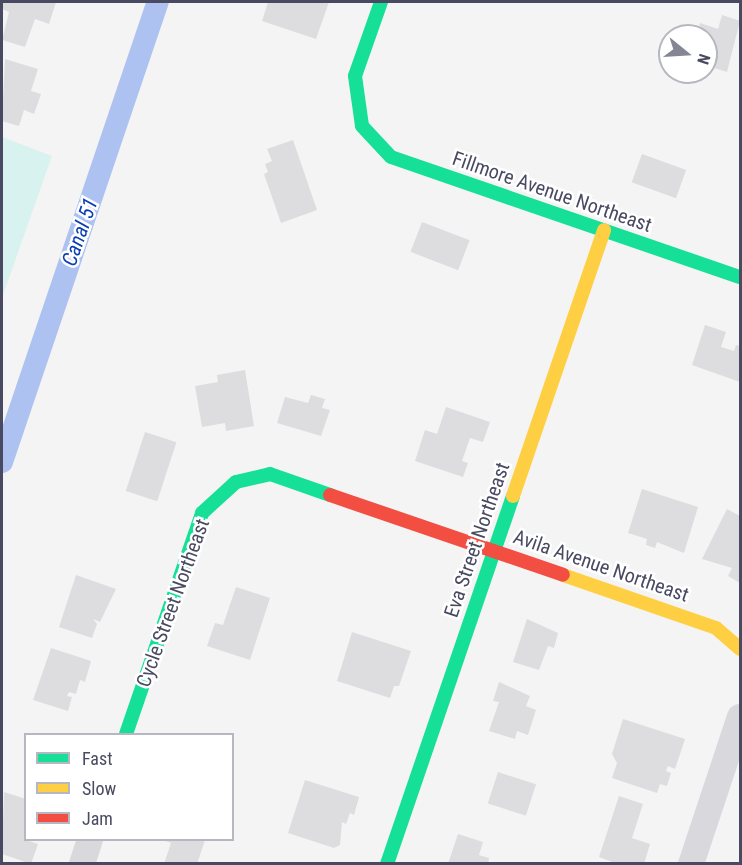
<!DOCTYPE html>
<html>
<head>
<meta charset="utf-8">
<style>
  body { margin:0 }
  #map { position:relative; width:742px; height:865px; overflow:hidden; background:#f4f4f4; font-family:"Roboto Condensed",sans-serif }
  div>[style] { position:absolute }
  .green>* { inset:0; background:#d8f2ef }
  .canal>* { height:22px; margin:-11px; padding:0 11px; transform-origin:11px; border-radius:11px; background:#adc2f0 }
  .building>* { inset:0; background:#dddddf; transform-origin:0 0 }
  .street>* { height:26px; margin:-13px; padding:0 13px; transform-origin:13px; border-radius:13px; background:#d9d9dd }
  .fast>* { height:14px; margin:-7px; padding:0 7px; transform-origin:7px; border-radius:7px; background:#16e098 }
  .slow>* { height:14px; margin:-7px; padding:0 7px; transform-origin:7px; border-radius:7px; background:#ffcf43 }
  .jam>* { height:14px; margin:-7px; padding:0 7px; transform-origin:7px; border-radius:7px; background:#f24e42 }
  span { translate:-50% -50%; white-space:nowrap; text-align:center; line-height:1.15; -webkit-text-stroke:5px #fff; paint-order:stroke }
  .street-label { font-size:20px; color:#494a61 }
  .water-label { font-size:21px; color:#0a3eb4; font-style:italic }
  .frame { position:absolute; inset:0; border:3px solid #494a61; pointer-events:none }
  .legend { position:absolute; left:24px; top:733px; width:210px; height:108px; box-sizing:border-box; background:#fff; border:2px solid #b6b7c0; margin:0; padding:8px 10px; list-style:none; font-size:18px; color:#494a61 }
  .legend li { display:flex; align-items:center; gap:12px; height:30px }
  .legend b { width:30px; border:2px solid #b6b7c0 }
  .north { position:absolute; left:658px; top:24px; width:60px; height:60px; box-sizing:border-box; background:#fff; border:2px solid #b6b7c0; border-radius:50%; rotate:108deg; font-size:16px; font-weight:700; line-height:24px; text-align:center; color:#494a61 }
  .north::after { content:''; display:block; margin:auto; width:21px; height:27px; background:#858694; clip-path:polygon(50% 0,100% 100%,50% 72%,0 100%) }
</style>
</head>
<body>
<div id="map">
  <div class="green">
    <i style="clip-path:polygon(2px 137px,52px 156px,2px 298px)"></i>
  </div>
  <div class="canal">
    <i style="left:2px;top:462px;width:486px;rotate:-71.3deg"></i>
  </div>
  <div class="building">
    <i style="clip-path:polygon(2px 2px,56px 2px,49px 24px,35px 19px,25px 47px,2px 40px,9px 12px,2px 9px)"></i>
    <i style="clip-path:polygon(268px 2px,329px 2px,316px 39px,262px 21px)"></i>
    <i style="clip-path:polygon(722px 15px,740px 21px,727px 72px,708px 66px,706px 70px,706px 36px,696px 36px,700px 23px,718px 29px)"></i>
    <i style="clip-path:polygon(5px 59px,38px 69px,31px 91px,41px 94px,34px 114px,24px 110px,19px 126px,2px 121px)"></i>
    <i style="clip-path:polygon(293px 140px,317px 210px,281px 223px,264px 174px,268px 172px,265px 164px,272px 161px,267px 149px)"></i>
    <i style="left:642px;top:154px;width:47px;height:30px;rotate:20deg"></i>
    <i style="left:422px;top:222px;width:51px;height:32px;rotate:21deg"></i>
    <i style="clip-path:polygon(705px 325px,726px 332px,721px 347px,734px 351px,736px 345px,740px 346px,740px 382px,692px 365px)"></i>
    <i style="clip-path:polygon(245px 370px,254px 426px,226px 431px,225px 423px,202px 427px,195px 386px,218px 382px,217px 375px)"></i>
    <i style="clip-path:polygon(311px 395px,325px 399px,322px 408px,330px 410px,321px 436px,277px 423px,285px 397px,308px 403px)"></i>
    <i style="clip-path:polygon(446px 407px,490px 422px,483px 442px,470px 438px,462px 461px,468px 463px,463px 477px,415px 461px,425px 430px,437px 434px)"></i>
    <i style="left:145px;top:432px;width:33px;height:62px;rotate:18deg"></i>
    <i style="clip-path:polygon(642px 489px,698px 507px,684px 553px,657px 542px,655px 548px,646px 545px,647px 539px,628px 533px)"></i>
    <i style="clip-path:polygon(727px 509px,740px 516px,740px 583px,728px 576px,732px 568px,702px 559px)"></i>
    <i style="clip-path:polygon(76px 575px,116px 589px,100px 622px,93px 619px,97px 624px,92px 638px,59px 627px)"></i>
    <i style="clip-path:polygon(236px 587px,270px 598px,250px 660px,207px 646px,215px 623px,223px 625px)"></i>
    <i style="clip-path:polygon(527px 619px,558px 633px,554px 648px,548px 646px,539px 670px,513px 662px)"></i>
    <i style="clip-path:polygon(352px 632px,411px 651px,399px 686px,394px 686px,390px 698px,337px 681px)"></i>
    <i style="clip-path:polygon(51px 648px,91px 661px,85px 682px,80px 680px,76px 694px,69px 692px,67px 696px,72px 697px,68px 711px,33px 700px)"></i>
    <i style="clip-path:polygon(499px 682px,530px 696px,526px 706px,536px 710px,528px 735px,517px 731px,515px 739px,489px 731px,499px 702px,493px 701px)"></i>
    <i style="clip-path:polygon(623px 719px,685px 739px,675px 769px,668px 766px,666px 771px,671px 773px,667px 786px,660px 784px,657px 793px,612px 778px,617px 763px,612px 754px)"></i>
    <i style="left:498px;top:772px;width:40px;height:33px;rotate:18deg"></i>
    <i style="clip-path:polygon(305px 780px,359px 797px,354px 815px,350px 813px,346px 824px,342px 822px,340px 845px,334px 848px,288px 833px)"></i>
    <i style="clip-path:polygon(4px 792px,26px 799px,26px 840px,38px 844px,31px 864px,2px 854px)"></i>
    <i style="clip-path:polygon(619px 796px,643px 804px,632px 838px,650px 844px,644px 864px,618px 864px,599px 857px)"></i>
    <i style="clip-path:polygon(458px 834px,483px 842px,479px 855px,489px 858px,488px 864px,448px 864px)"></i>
    <i style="clip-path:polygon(163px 840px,205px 840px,197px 864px,164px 864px,171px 843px)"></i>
  </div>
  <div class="street">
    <i style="left:82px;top:864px;width:25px;rotate:-72deg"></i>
    <i style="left:691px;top:864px;width:155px;rotate:-71.6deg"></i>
  </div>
  <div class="fast">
    <i style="left:381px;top:2px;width:78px;rotate:109.4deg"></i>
    <i style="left:355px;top:76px;width:50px;rotate:82deg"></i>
    <i style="left:362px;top:126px;width:42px;rotate:46.9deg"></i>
    <i style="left:391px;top:157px;width:369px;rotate:19deg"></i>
    <i style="left:126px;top:734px;width:234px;rotate:-71deg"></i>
    <i style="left:202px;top:513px;width:46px;rotate:-42.4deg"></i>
    <i style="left:236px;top:482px;width:35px;rotate:-13deg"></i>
    <i style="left:270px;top:474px;width:64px;rotate:19.3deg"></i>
    <i style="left:387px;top:864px;width:389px;rotate:-71.1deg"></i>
  </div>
  <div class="slow">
    <i style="left:513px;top:496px;width:281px;rotate:-71.1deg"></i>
    <i style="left:563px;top:575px;width:162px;rotate:19.1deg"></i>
    <i style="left:716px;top:628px;width:32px;rotate:41deg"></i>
  </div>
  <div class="jam">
    <i style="left:330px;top:495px;width:246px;rotate:18.9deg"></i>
  </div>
  <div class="street-label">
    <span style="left:552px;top:192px;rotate:19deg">Fillmore Avenue Northeast</span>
    <span style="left:477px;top:540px;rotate:-71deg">Eva Street Northeast</span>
    <span style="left:601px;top:566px;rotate:19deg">Avila Avenue Northeast</span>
    <span style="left:173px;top:603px;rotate:-70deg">Cycle Street Northeast</span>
  </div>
  <div class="water-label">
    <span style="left:80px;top:232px;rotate:-71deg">Canal 51</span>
  </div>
  <div class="frame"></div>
  <ul class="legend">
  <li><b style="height:8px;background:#16e098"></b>Fast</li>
  <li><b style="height:8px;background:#ffcf43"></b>Slow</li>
  <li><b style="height:8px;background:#f24e42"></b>Jam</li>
  </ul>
  <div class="north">N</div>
</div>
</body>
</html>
